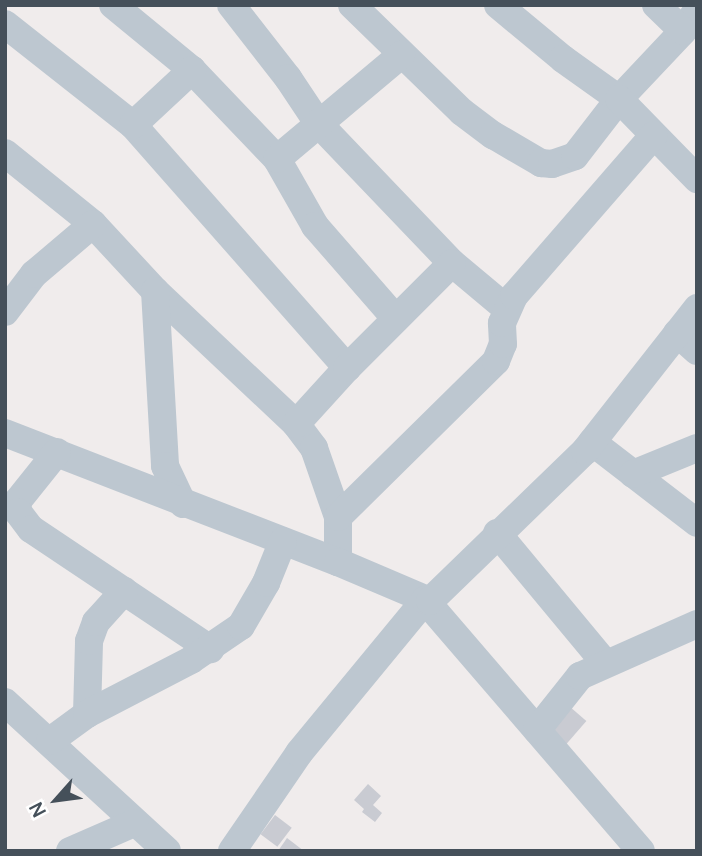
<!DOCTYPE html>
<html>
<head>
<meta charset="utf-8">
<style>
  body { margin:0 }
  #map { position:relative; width:702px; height:856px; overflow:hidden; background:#f0ecec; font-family:Manrope,sans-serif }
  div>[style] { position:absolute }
  .building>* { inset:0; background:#c9cbd2; transform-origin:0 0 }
  .minor>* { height:28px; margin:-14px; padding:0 14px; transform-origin:14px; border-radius:14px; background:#bdc7d0 }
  span { translate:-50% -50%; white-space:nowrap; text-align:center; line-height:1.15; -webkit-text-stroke:6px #fff; paint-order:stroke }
  .frame { position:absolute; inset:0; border:7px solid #45505a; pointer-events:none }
  .north { position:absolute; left:21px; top:765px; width:70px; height:70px; -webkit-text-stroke:5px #fff; paint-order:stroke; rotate:242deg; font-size:19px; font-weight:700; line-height:28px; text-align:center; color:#45505a }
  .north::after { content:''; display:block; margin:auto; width:24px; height:32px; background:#45505a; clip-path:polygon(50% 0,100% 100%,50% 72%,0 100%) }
</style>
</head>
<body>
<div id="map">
  <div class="building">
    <i style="left:569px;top:706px;width:23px;height:37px;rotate:41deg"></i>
    <i style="clip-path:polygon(368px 784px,381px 796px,373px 805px,382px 813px,375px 822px,362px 812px,364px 809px,354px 800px)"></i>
    <i style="left:275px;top:815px;width:21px;height:24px;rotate:37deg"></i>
    <i style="clip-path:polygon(287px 838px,304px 851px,278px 851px)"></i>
  </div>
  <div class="minor">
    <i style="left:113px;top:5px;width:102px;rotate:39.4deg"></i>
    <i style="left:192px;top:70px;width:123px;rotate:46.3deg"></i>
    <i style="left:277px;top:159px;width:77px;rotate:60.4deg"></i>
    <i style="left:315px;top:226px;width:123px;rotate:48.9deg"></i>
    <i style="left:231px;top:5px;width:93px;rotate:52deg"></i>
    <i style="left:288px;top:78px;width:54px;rotate:56.3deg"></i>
    <i style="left:318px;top:123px;width:194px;rotate:46.3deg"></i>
    <i style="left:452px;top:263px;width:72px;rotate:39.9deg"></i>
    <i style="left:352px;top:5px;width:153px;rotate:44.2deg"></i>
    <i style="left:462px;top:112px;width:39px;rotate:37deg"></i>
    <i style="left:493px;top:135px;width:56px;rotate:30.3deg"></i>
    <i style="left:541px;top:163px;width:11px;rotate:5deg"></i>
    <i style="left:552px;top:164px;width:24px;rotate:-19deg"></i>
    <i style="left:575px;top:156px;width:72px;rotate:-52.3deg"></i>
    <i style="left:619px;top:99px;width:93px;rotate:-46.7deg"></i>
    <i style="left:683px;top:31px;width:25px;rotate:-56deg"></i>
    <i style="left:498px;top:5px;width:85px;rotate:39.7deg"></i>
    <i style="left:563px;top:59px;width:69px;rotate:35.5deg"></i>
    <i style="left:619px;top:99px;width:112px;rotate:45.7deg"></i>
    <i style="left:656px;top:5px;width:37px;rotate:44deg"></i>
    <i style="left:5px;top:24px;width:163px;rotate:38.3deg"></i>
    <i style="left:133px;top:125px;width:324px;rotate:48.6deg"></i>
    <i style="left:133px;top:125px;width:81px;rotate:-43deg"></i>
    <i style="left:5px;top:153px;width:113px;rotate:38.9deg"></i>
    <i style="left:93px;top:224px;width:91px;rotate:47.2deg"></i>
    <i style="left:155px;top:291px;width:194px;rotate:43.3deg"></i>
    <i style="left:296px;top:424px;width:30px;rotate:53deg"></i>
    <i style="left:314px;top:448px;width:73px;rotate:70.8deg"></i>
    <i style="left:338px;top:517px;width:45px;rotate:90deg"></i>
    <i style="left:277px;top:159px;width:162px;rotate:-40deg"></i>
    <i style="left:155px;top:291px;width:175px;rotate:86.7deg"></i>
    <i style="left:165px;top:466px;width:42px;rotate:64.7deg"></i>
    <i style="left:5px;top:312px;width:48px;rotate:-52.7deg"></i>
    <i style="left:34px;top:274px;width:77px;rotate:-40.3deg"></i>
    <i style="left:677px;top:333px;width:27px;rotate:42deg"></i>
    <i style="left:296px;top:424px;width:76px;rotate:-47.7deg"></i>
    <i style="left:347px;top:368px;width:148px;rotate:-45deg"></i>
    <i style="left:5px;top:433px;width:357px;rotate:21.2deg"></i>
    <i style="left:338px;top:562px;width:100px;rotate:23deg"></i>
    <i style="left:592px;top:442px;width:133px;rotate:37.6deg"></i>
    <i style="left:57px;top:452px;width:64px;rotate:128.7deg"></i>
    <i style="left:17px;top:502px;width:10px;rotate:84deg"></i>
    <i style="left:18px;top:512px;width:21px;rotate:53deg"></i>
    <i style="left:31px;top:529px;width:216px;rotate:33.8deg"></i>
    <i style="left:633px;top:474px;width:69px;rotate:-22.1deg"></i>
    <i style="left:338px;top:517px;width:222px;rotate:-44.6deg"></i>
    <i style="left:496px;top:361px;width:18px;rotate:-68deg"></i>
    <i style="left:503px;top:344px;width:21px;rotate:-93deg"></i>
    <i style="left:502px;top:323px;width:30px;rotate:-66deg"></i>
    <i style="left:514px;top:296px;width:213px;rotate:-49deg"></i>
    <i style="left:497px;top:533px;width:168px;rotate:50.3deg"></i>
    <i style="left:425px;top:600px;width:331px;rotate:49.3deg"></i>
    <i style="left:5px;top:702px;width:220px;rotate:42.6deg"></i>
    <i style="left:87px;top:714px;width:73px;rotate:-88.4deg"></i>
    <i style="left:89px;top:641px;width:20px;rotate:-70deg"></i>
    <i style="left:96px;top:622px;width:42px;rotate:-47.9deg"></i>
    <i style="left:537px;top:730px;width:69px;rotate:-51.5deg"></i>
    <i style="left:580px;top:676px;width:128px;rotate:-24deg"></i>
    <i style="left:50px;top:741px;width:46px;rotate:-36.1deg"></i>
    <i style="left:87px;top:714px;width:117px;rotate:-27.4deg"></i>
    <i style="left:191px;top:660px;width:60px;rotate:-34.2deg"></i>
    <i style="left:241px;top:626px;width:50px;rotate:-59.8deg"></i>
    <i style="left:266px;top:583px;width:45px;rotate:-68deg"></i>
    <i style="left:70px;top:851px;width:70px;rotate:-23.6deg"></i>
    <i style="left:232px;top:851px;width:119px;rotate:-55.6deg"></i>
    <i style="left:299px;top:753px;width:198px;rotate:-50.5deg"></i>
    <i style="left:425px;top:600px;width:5px;rotate:11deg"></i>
    <i style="left:430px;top:601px;width:216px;rotate:-44.1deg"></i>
    <i style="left:585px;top:451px;width:182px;rotate:-51.9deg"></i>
  </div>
  <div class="frame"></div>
  <div class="north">N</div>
</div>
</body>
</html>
